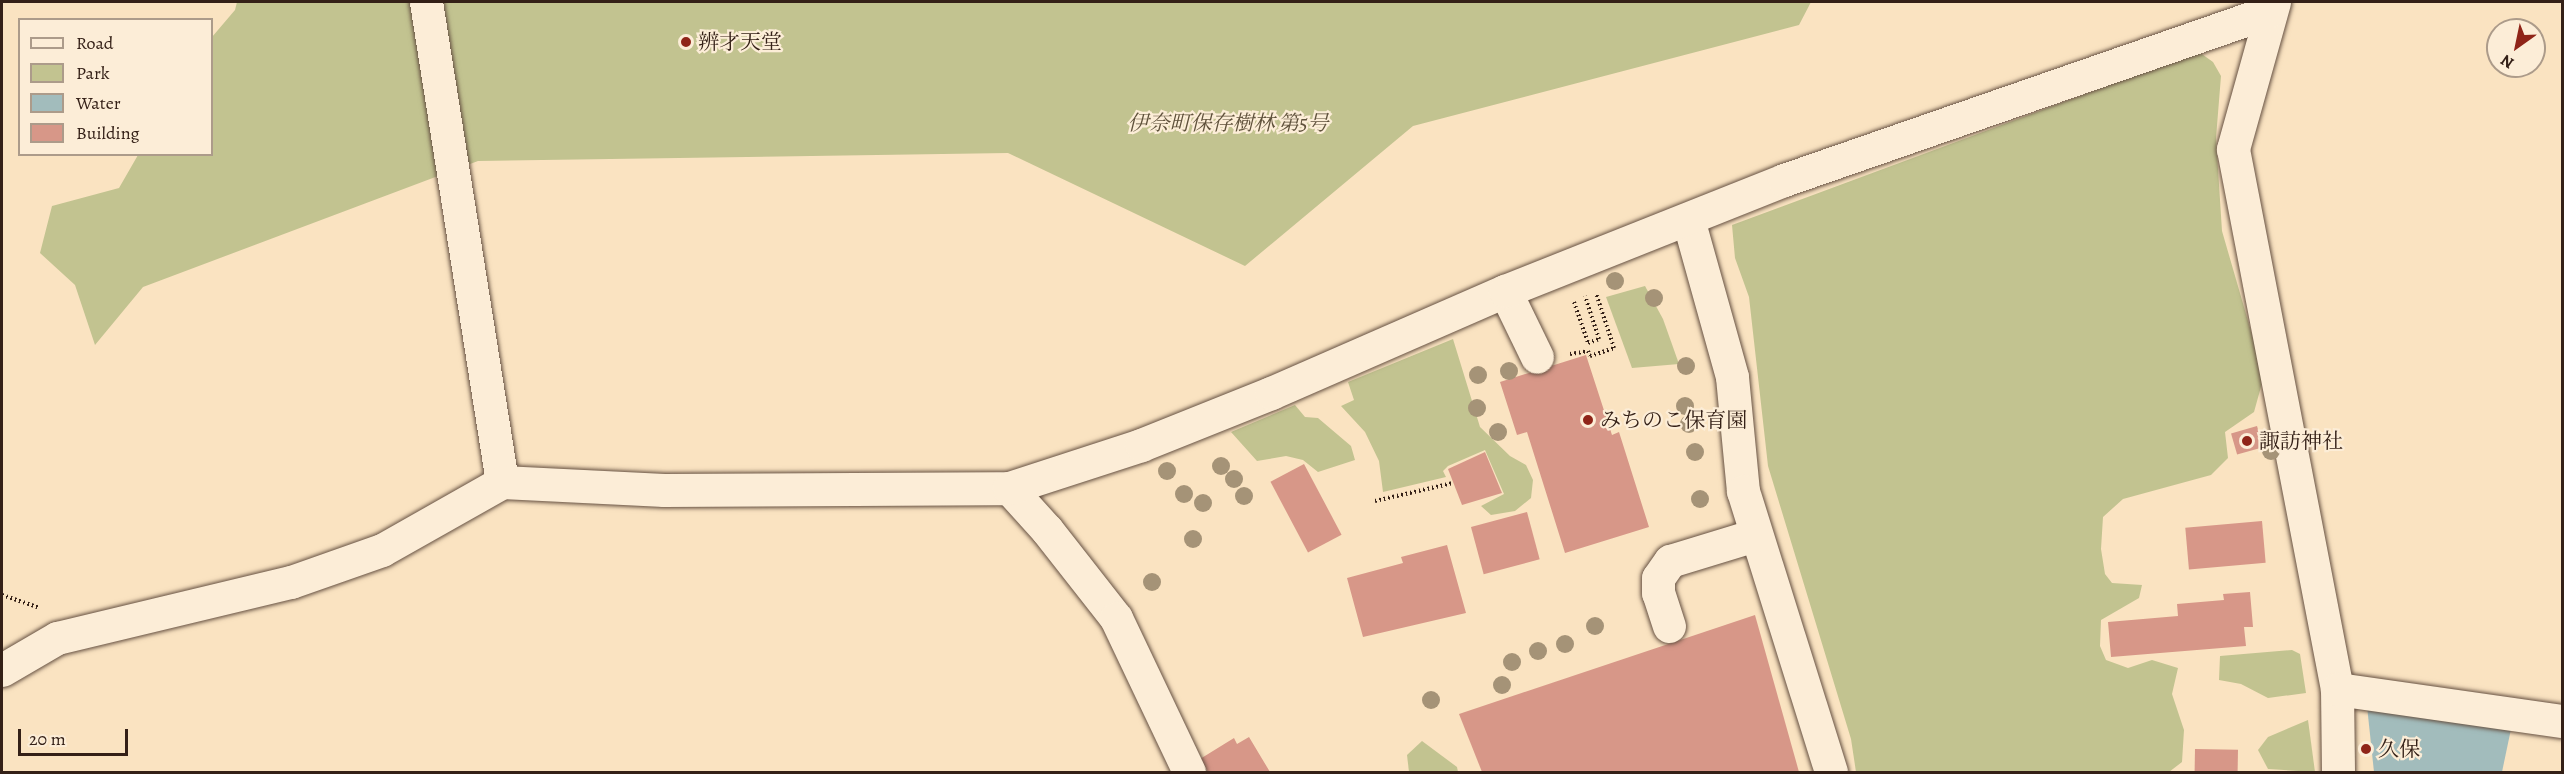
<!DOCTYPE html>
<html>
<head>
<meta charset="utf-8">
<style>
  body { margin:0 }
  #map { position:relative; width:2564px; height:774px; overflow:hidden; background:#fae3c1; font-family:Alegreya,"Noto Serif JP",serif }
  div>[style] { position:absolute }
  .green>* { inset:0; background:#c2c390 }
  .water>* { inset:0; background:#a2bcbc }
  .building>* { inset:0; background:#d79788; transform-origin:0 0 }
  .path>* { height:4px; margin-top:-2px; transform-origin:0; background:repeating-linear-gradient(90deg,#342017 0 1.5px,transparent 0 4.5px) }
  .roads { filter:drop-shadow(0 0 2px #665142) drop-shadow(0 0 2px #665142) }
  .minor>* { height:33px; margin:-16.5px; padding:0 16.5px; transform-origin:16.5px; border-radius:16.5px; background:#fcedd7 }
  .trees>* { width:18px; height:18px; margin:-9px; border-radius:50%; background:#a59377 }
  .dots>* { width:16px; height:16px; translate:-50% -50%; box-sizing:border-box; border:3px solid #fcedd7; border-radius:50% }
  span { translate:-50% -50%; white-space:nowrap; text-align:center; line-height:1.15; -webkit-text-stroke:4.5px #fcedd7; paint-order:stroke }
  .poi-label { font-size:21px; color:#342017 }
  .left { translate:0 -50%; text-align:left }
  .park-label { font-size:21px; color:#5f513b; font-style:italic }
  .frame { position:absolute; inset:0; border:3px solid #342017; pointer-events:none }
  .legend { position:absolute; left:18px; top:18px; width:195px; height:138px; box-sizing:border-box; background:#fcedd7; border:2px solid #ac9b8a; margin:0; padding:8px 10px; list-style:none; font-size:18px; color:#342017 }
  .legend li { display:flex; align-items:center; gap:12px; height:30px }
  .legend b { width:30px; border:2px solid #ac9b8a }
  .north { position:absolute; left:2486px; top:18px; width:60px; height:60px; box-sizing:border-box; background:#fcedd7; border:2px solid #ac9b8a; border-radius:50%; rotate:213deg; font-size:16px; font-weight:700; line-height:24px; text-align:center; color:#342017 }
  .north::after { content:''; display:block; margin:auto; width:21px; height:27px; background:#8f2418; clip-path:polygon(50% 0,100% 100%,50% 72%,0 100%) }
  .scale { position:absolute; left:18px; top:729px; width:110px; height:27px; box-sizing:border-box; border:3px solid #342017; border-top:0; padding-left:8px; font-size:18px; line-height:21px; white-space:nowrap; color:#342017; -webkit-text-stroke:4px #fcedd7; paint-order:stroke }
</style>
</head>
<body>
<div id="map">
  <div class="green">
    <i style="clip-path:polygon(237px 2px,1811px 2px,1799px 25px,1413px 126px,1245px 266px,1008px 153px,478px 161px,143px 287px,95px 345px,75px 285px,40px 253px,52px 206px,119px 188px,138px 155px,212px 154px,212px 37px,235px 10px)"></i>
    <i style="clip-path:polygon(2199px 52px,2213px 62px,2221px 76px,2216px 138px,2222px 231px,2264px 376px,2254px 412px,2225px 432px,2228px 458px,2211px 475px,2123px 499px,2103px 517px,2101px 549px,2105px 574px,2112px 583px,2142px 585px,2139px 598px,2101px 620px,2100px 646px,2106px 660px,2128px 668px,2152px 660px,2178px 668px,2172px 694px,2184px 730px,2182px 762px,2169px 772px,1856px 772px,1851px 739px,1768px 466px,1749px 297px,1735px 258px,1732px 225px)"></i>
    <i style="clip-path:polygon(1645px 286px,1663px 319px,1679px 364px,1632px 368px,1606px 297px)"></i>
    <i style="clip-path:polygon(1453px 339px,1480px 427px,1510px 456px,1526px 465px,1533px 480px,1531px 498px,1515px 511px,1491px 515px,1481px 506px,1504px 494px,1485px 450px,1448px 466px,1443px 471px,1446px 477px,1383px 492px,1379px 461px,1365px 432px,1341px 406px,1354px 400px,1348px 382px)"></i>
    <i style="clip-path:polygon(1295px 405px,1305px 417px,1318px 418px,1351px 446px,1355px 460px,1318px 472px,1303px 460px,1286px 456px,1257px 461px,1231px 432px)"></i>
    <i style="clip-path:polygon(2292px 650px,2300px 654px,2306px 693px,2268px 698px,2241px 684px,2219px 680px,2220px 656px)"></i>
    <i style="clip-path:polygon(2308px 720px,2315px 772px,2268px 769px,2258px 750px,2268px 737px)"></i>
    <i style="clip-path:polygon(1422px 741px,1457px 767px,1458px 772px,1409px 772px,1407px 755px)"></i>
  </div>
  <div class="water">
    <i style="clip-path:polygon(2367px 706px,2511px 729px,2502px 772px,2374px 772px)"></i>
  </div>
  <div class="building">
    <i style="clip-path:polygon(1586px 355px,1612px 435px,1619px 432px,1649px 527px,1565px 553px,1527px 432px,1517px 435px,1500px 382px)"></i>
    <i style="left:2257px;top:426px;width:22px;height:27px;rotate:74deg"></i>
    <i style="clip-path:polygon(1485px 452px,1502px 493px,1462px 505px,1448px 469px)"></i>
    <i style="left:1304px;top:464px;width:80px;height:38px;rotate:62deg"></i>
    <i style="left:1527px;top:512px;width:49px;height:58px;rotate:75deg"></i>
    <i style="left:2262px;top:521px;width:42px;height:77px;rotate:85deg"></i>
    <i style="clip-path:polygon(1447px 545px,1466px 613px,1363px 637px,1347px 578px,1403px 563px,1401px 557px)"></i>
    <i style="clip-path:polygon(2250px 592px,2253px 627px,2244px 627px,2246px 646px,2111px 657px,2108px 622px,2178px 616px,2177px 604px,2224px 600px,2223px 594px)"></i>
    <i style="clip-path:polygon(1755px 615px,1799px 772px,1482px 772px,1459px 714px)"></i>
    <i style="clip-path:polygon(1249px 737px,1270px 772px,1208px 772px,1200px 759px,1234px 738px,1237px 744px)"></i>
    <i style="left:2195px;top:749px;width:43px;height:23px;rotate:1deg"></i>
  </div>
  <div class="path">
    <i style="left:1574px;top:302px;width:43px;rotate:71.1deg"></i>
    <i style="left:1588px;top:343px;width:12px;rotate:-20deg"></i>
    <i style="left:1599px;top:339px;width:45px;rotate:-108deg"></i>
    <i style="left:1570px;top:354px;width:18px;rotate:-9deg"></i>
    <i style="left:1588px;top:351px;width:5px;rotate:68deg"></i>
    <i style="left:1590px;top:356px;width:25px;rotate:-18deg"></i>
    <i style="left:1614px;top:348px;width:58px;rotate:-108.1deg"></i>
    <i style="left:1375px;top:501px;width:80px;rotate:-13deg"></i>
    <i style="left:2px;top:595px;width:40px;rotate:18.9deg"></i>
  </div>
  <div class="roads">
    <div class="minor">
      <i style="left:426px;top:2px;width:486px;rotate:81deg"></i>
      <i style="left:2274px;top:2px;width:153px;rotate:105.6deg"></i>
      <i style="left:2233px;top:149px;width:550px;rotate:79.1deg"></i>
      <i style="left:2337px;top:689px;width:83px;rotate:89.3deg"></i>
      <i style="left:1688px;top:219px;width:164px;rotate:74.4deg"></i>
      <i style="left:1732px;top:377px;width:115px;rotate:84.5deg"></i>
      <i style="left:1743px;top:491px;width:294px;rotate:72.6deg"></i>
      <i style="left:1505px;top:291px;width:73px;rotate:64.1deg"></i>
      <i style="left:1009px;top:488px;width:57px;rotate:47.9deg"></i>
      <i style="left:1047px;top:530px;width:112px;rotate:51.9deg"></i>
      <i style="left:1116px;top:618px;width:170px;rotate:64.6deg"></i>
      <i style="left:1669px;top:626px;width:35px;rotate:-108deg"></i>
      <i style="left:1658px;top:593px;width:15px;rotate:-90deg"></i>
      <i style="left:1658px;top:578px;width:21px;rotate:-55deg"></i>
      <i style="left:1670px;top:561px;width:89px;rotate:-17deg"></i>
      <i style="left:2px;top:670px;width:64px;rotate:-30.2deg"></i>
      <i style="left:57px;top:638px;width:241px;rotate:-13.5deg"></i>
      <i style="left:291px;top:582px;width:96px;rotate:-19.4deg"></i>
      <i style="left:382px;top:550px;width:138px;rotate:-29.5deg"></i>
      <i style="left:502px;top:482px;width:162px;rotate:2.8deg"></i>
      <i style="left:664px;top:490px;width:345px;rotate:-0.3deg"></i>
      <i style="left:1009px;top:488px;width:139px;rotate:-18deg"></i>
      <i style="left:1141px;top:445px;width:140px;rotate:-21.8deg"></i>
      <i style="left:1271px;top:393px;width:255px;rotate:-23.6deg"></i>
      <i style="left:1505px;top:291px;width:300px;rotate:-21.7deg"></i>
      <i style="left:1784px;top:180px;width:512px;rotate:-19.14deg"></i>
      <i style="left:2337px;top:689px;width:227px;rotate:8.1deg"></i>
    </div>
  </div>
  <div class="trees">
    <i style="left:1615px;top:281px"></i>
    <i style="left:1654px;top:298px"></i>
    <i style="left:1686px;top:366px"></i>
    <i style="left:1509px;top:371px"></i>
    <i style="left:1478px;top:375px"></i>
    <i style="left:1685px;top:406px"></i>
    <i style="left:1477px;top:408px"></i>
    <i style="left:1689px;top:424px"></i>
    <i style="left:1498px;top:432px"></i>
    <i style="left:2271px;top:451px"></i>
    <i style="left:1695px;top:452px"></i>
    <i style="left:1221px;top:466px"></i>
    <i style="left:1167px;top:471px"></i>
    <i style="left:1234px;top:479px"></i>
    <i style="left:1184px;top:494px"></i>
    <i style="left:1244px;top:496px"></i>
    <i style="left:1700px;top:499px"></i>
    <i style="left:1203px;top:503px"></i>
    <i style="left:1193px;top:539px"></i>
    <i style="left:1152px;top:582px"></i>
    <i style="left:1595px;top:626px"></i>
    <i style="left:1565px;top:644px"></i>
    <i style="left:1538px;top:651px"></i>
    <i style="left:1512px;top:662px"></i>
    <i style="left:1502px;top:685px"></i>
    <i style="left:1431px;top:700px"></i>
  </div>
  <div class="dots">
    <i style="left:686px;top:42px;background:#8f2418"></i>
    <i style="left:1588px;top:420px;background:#8f2418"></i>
    <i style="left:2247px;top:441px;background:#8f2418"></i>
    <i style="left:2366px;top:749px;background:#8f2418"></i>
  </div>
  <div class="poi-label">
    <span class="left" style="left:698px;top:42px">辨才天堂</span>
    <span class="left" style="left:1600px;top:420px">みちのこ保育園</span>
    <span class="left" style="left:2259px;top:441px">諏訪神社</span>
    <span class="left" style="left:2378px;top:749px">久保</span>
  </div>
  <div class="park-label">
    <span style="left:1228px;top:123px">伊奈町保存樹林 第5号</span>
  </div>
  <div class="frame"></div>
  <ul class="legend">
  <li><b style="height:8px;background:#fcedd7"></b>Road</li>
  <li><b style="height:16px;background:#c2c390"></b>Park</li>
  <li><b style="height:16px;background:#a2bcbc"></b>Water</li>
  <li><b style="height:16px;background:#d79788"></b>Building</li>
  </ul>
  <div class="north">N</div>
  <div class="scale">20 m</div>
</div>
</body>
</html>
